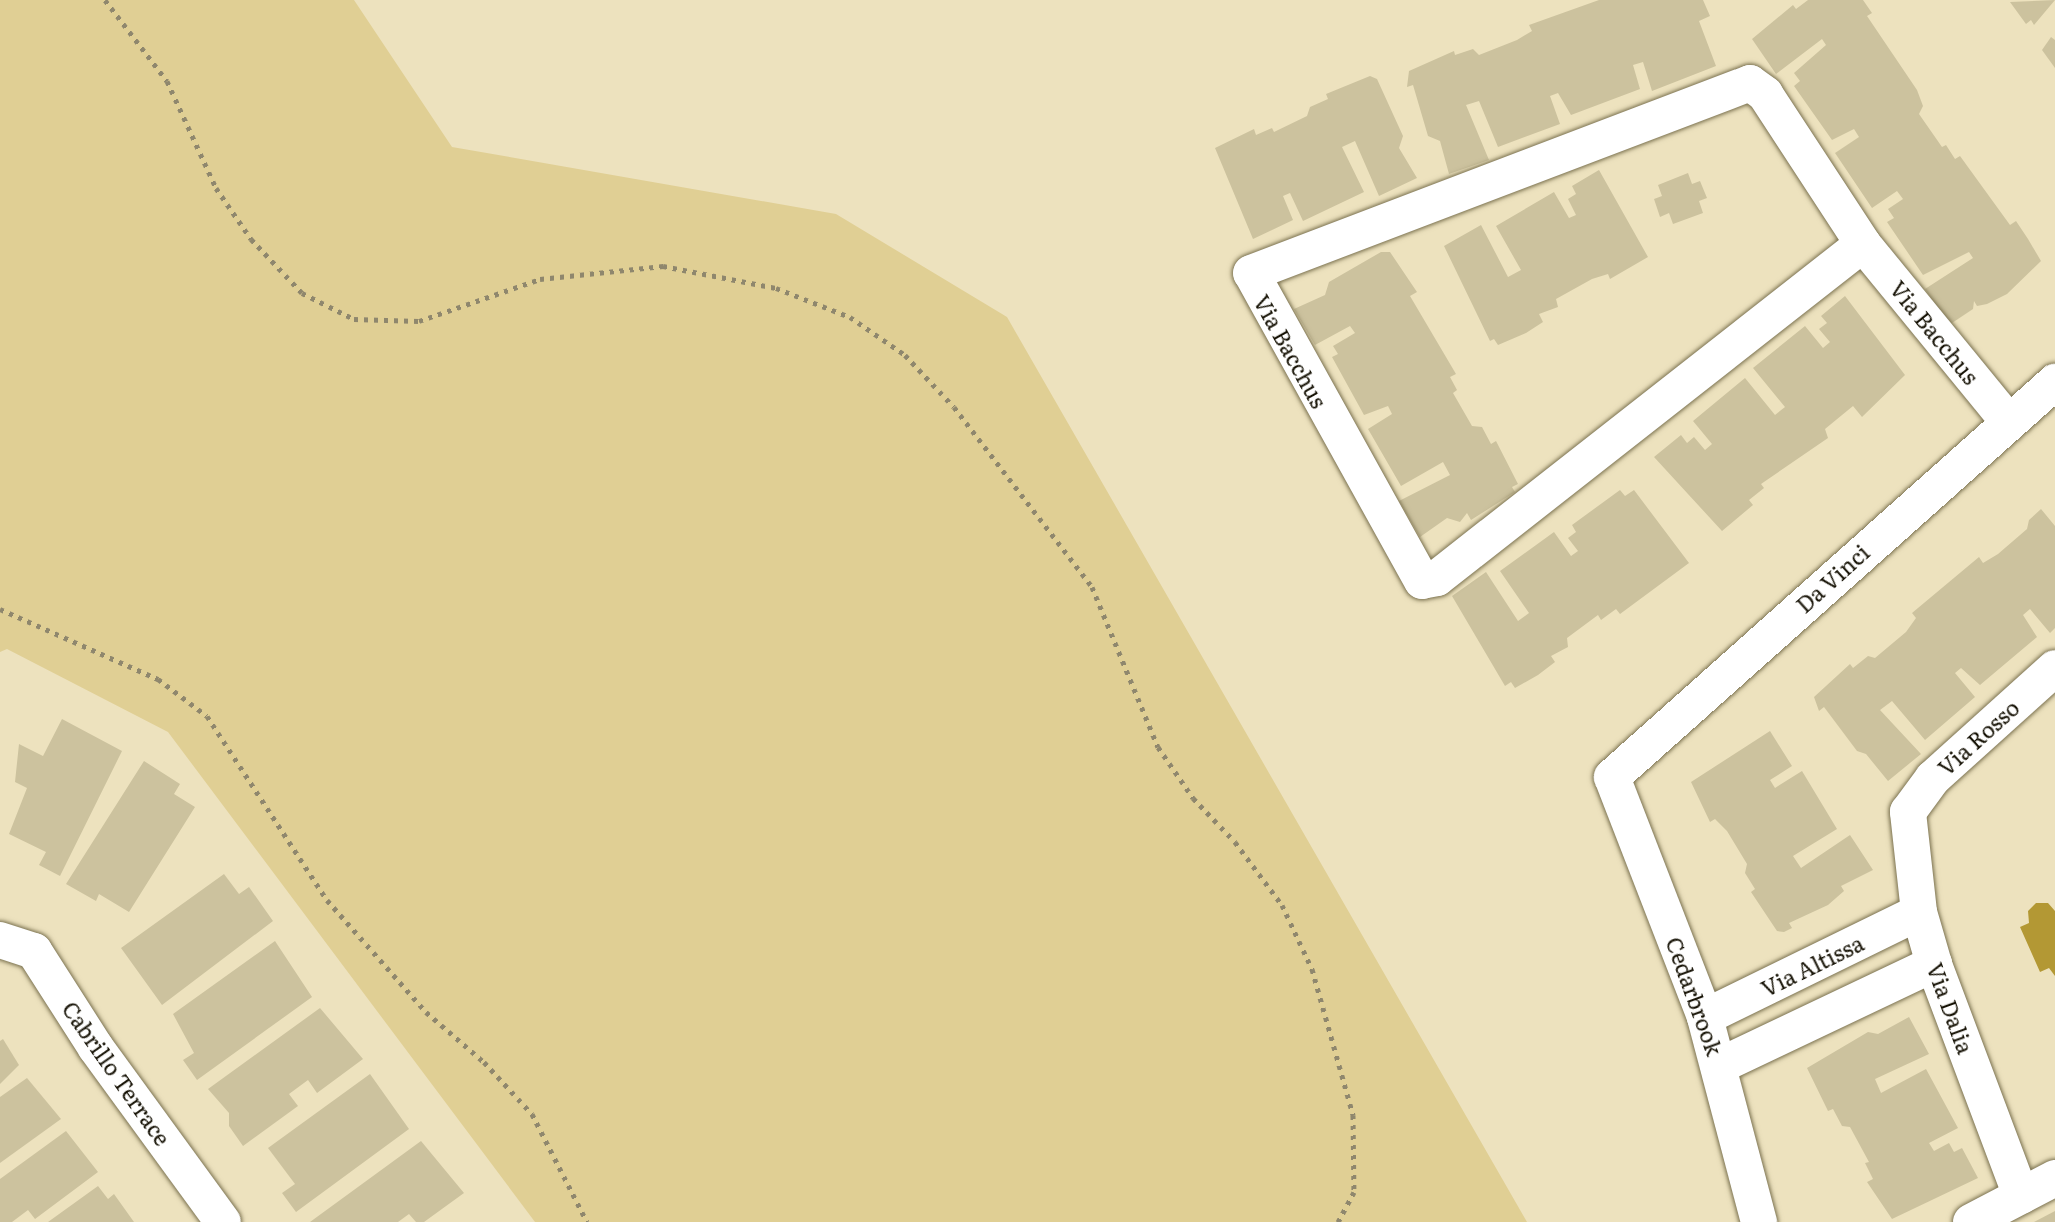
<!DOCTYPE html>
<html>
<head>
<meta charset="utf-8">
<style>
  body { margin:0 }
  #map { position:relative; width:2055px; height:1222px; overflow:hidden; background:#ede2be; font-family:Literata,serif }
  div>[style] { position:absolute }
  .green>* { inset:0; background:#e0cf94 }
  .water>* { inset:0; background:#b39834 }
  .building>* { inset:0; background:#ccc29e }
  .path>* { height:5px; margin-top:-2.5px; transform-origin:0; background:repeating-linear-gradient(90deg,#8f876d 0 4px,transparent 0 10px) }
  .roads { filter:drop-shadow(0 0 2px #7b7250) drop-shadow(0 0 2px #7b7250) }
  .minor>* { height:36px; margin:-18px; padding:0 18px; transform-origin:18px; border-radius:18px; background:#fff }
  span { translate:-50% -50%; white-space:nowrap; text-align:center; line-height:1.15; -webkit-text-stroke:6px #fff; paint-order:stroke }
  .street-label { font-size:22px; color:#161205 }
</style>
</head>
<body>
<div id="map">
  <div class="green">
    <i style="clip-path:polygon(0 0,354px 0,452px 147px,836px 214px,1007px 317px,1527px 1222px,535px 1222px,168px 732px,7px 649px,0 652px)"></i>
  </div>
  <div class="water">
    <i style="clip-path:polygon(2036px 903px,2048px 903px,2055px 911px,2055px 976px,2049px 968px,2040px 972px,2020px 927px,2029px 923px,2028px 911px)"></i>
  </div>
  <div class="building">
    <i style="clip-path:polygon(1599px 0,1703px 0,1710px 16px,1699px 21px,1716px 66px,1652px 91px,1643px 62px,1633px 65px,1640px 89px,1571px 115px,1558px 93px,1550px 96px,1560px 124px,1498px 147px,1479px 101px,1466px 105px,1489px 160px,1449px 174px,1440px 141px,1428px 136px,1413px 85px,1407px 87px,1409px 71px,1454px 51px,1455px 55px,1473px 49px,1479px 55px,1517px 40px,1532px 31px,1529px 25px)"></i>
    <i style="clip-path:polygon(1808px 0,1863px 0,1872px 13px,1867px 16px,1917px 90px,1923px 106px,1919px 114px,1942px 147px,1946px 145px,1955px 159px,1960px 156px,2010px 225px,2016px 221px,2028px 239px,2041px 261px,2007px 294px,1987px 304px,1977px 306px,1974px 301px,1973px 309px,1949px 325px,1925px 289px,1973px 258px,1969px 252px,1923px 275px,1887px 222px,1894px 218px,1888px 209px,1903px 199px,1897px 191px,1872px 208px,1835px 153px,1859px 137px,1854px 129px,1832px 140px,1794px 86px,1800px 81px,1794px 73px,1826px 45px,1822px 39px,1776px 74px,1752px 39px,1793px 5px,1796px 9px)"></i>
    <i style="clip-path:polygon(2055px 0,2034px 25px,2031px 20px,2026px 24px,2010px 2px)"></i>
    <i style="clip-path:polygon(2051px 37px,2055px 40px,2055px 68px,2042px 50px)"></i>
    <i style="clip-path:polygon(1370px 76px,1377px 79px,1403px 136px,1399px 148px,1417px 178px,1379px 196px,1355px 141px,1342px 147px,1364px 192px,1303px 221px,1290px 193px,1283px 196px,1293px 220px,1253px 239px,1215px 148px,1254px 129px,1256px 135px,1272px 128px,1274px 132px,1307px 116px,1310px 107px,1328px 99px,1326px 94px)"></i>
    <i style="clip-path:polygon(1599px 170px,1648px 257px,1610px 279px,1608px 274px,1592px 279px,1556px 299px,1558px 307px,1539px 314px,1543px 322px,1526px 333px,1498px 345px,1494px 339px,1490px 341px,1444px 246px,1481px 225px,1508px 277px,1521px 270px,1496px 226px,1554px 192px,1569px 218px,1576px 215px,1568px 199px,1576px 194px,1572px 186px)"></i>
    <i style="clip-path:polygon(1688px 173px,1692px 184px,1700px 181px,1707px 198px,1699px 201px,1703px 213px,1673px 224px,1669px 213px,1660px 217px,1654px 199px,1662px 196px,1658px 185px)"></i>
    <i style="clip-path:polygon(1381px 252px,1390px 252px,1417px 292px,1410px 296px,1456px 374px,1450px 377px,1457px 390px,1453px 393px,1472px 426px,1482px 427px,1491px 444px,1496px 441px,1518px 484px,1512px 487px,1515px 492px,1471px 520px,1467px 513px,1460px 522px,1447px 518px,1420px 537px,1399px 501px,1450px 475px,1443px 462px,1401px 486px,1368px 429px,1392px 414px,1388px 406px,1364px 415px,1332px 357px,1338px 354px,1333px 346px,1355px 333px,1350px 326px,1315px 345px,1294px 309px,1325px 295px,1329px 282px)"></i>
    <i style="clip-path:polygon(1845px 296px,1905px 375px,1862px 417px,1853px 406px,1825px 429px,1828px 438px,1761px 484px,1764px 488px,1749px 500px,1753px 505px,1722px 531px,1654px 457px,1681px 435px,1687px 443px,1694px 437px,1705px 450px,1712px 444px,1693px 421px,1745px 378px,1775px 415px,1785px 407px,1753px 368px,1805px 326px,1823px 348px,1830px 342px,1819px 329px,1827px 323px,1821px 316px)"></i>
    <i style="clip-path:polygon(1620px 490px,1625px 496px,1634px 490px,1689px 563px,1620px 614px,1616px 609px,1601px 620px,1598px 615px,1567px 638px,1568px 647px,1551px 656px,1555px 662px,1538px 675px,1515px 688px,1511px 682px,1505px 686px,1452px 596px,1486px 572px,1518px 621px,1529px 613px,1500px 571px,1554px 532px,1571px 556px,1578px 551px,1568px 538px,1576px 532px,1572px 525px)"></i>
    <i style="clip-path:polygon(2041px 509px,2055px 526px,2055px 628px,2050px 633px,2030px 609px,2023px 615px,2037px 637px,1980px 685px,1961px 668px,1955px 673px,1975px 697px,1925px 740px,1892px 701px,1880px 710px,1921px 754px,1888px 781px,1866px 754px,1857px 751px,1824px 707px,1819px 711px,1814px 697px,1850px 664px,1853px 668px,1868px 656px,1875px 658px,1906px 632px,1916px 618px,1912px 613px,1979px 557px,1983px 563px,1998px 554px,2027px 529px,2029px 520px)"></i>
    <i style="clip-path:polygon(62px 719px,122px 751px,60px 876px,39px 865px,46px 852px,9px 834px,27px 788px,15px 782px,19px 744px,43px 756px)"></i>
    <i style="clip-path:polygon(1770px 731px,1792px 766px,1770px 780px,1775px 788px,1802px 771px,1837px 829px,1793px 856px,1801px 868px,1850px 835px,1873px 870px,1841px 886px,1844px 891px,1828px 905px,1789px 923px,1792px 928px,1784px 932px,1777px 931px,1751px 892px,1755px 889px,1745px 873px,1747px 864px,1727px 831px,1715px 819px,1710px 822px,1691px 782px)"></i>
    <i style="clip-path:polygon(144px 761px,180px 784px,174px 794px,195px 807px,129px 912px,99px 894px,96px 901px,66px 884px)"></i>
    <i style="clip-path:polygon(224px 874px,239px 894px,249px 887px,273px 921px,162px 1005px,121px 948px)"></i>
    <i style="clip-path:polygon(275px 941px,312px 997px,197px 1080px,183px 1060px,194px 1053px,173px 1014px)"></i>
    <i style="clip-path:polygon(320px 1008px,363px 1059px,317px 1093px,308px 1080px,289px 1094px,298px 1106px,243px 1146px,229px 1126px,229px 1113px,208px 1089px)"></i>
    <i style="clip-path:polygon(1909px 1017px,1929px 1054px,1875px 1079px,1881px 1093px,1926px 1069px,1958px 1128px,1929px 1143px,1934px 1151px,1949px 1143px,1954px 1152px,1962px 1148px,1978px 1178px,1892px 1219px,1867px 1182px,1873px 1179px,1865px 1163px,1869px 1162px,1850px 1127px,1842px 1126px,1833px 1109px,1828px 1111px,1807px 1068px,1868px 1032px,1878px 1034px)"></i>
    <i style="clip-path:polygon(3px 1039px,19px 1065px,0 1084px,0 1041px)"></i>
    <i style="clip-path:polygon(370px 1074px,409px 1129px,296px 1212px,282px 1193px,295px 1184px,268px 1148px)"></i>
    <i style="clip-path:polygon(27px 1078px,61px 1119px,0 1163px,0 1097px)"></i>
    <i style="clip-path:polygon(66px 1131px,98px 1172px,35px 1219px,28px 1210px,12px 1222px,0 1222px,0 1179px)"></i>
    <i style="clip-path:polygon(421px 1141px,464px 1193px,424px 1222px,416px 1222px,409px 1214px,398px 1222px,310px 1222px)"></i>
    <i style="clip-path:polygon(98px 1186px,108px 1199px,114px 1194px,134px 1222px,48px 1222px)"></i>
    <i style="clip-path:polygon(2055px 1211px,2055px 1222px,2034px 1222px)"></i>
  </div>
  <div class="path">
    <i style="left:105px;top:0;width:102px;rotate:52.6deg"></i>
    <i style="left:167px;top:81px;width:118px;rotate:65.4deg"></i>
    <i style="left:216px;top:188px;width:62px;rotate:55.5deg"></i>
    <i style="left:251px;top:239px;width:74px;rotate:46.6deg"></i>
    <i style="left:302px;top:293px;width:58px;rotate:26.6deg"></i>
    <i style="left:354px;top:319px;width:65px;rotate:1.8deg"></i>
    <i style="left:419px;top:321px;width:128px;rotate:-19.1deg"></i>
    <i style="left:540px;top:279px;width:124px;rotate:-6deg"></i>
    <i style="left:663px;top:266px;width:115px;rotate:11deg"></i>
    <i style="left:776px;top:288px;width:79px;rotate:21.4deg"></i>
    <i style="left:850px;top:317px;width:67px;rotate:34.6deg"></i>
    <i style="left:905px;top:355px;width:71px;rotate:46.7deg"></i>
    <i style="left:954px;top:407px;width:227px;rotate:52.5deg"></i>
    <i style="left:1092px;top:587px;width:173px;rotate:67.6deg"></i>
    <i style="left:1158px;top:747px;width:62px;rotate:55.5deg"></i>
    <i style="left:1193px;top:798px;width:61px;rotate:46.3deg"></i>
    <i style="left:1235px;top:842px;width:79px;rotate:53.3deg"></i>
    <i style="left:1282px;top:905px;width:71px;rotate:64.9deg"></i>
    <i style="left:1312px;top:969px;width:152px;rotate:74.3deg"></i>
    <i style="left:1353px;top:1115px;width:77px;rotate:89.3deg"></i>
    <i style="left:1354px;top:1192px;width:34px;rotate:118deg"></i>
    <i style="left:0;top:609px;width:173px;rotate:23.9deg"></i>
    <i style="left:158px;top:679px;width:61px;rotate:37.1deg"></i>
    <i style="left:207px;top:716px;width:220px;rotate:56.9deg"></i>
    <i style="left:327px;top:900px;width:149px;rotate:48.5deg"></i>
    <i style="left:426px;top:1012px;width:77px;rotate:40.8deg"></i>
    <i style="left:484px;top:1062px;width:71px;rotate:47.3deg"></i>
    <i style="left:532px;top:1114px;width:121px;rotate:63deg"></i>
  </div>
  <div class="roads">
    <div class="minor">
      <i style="left:1750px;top:83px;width:19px;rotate:36deg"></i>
      <i style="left:1765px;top:94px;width:179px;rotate:56.8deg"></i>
      <i style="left:1863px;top:244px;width:541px;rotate:141.9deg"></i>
      <i style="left:1437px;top:578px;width:15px;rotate:169deg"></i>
      <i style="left:1422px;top:581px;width:352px;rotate:-119deg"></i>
      <i style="left:1251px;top:273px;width:534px;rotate:-20.84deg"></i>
      <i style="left:1863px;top:244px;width:227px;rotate:50.7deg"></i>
      <i style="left:0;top:940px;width:36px;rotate:18deg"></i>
      <i style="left:34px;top:951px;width:115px;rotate:57.4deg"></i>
      <i style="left:96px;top:1048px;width:215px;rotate:53.9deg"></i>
      <i style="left:1705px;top:1017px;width:238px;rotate:-26.1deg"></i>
      <i style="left:1721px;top:1065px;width:236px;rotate:-25.4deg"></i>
      <i style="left:2021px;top:1196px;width:248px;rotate:-110.6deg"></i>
      <i style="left:1934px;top:964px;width:54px;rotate:-106.1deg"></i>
      <i style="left:1919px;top:912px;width:101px;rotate:-96.3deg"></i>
      <i style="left:1908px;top:812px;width:42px;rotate:-53.7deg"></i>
      <i style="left:1933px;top:778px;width:164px;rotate:-42deg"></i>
      <i style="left:1759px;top:1222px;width:212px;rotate:-104.8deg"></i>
      <i style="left:1705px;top:1017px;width:257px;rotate:-111.2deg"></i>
      <i style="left:1612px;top:777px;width:594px;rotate:-41.72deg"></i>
      <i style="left:1971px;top:1222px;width:95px;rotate:-27.6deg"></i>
    </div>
  </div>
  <div class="street-label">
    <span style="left:1935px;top:332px;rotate:51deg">Via Bacchus</span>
    <span style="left:1291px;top:351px;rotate:61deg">Via Bacchus</span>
    <span style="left:1832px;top:578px;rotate:-42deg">Da Vinci</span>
    <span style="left:1978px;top:737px;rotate:-42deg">Via Rosso</span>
    <span style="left:1812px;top:965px;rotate:-26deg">Via Altissa</span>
    <span style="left:1695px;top:996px;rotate:70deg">Cedarbrook</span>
    <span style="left:1951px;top:1008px;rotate:70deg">Via Dalia</span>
    <span style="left:117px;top:1073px;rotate:55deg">Cabrillo Terrace</span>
  </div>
</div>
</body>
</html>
